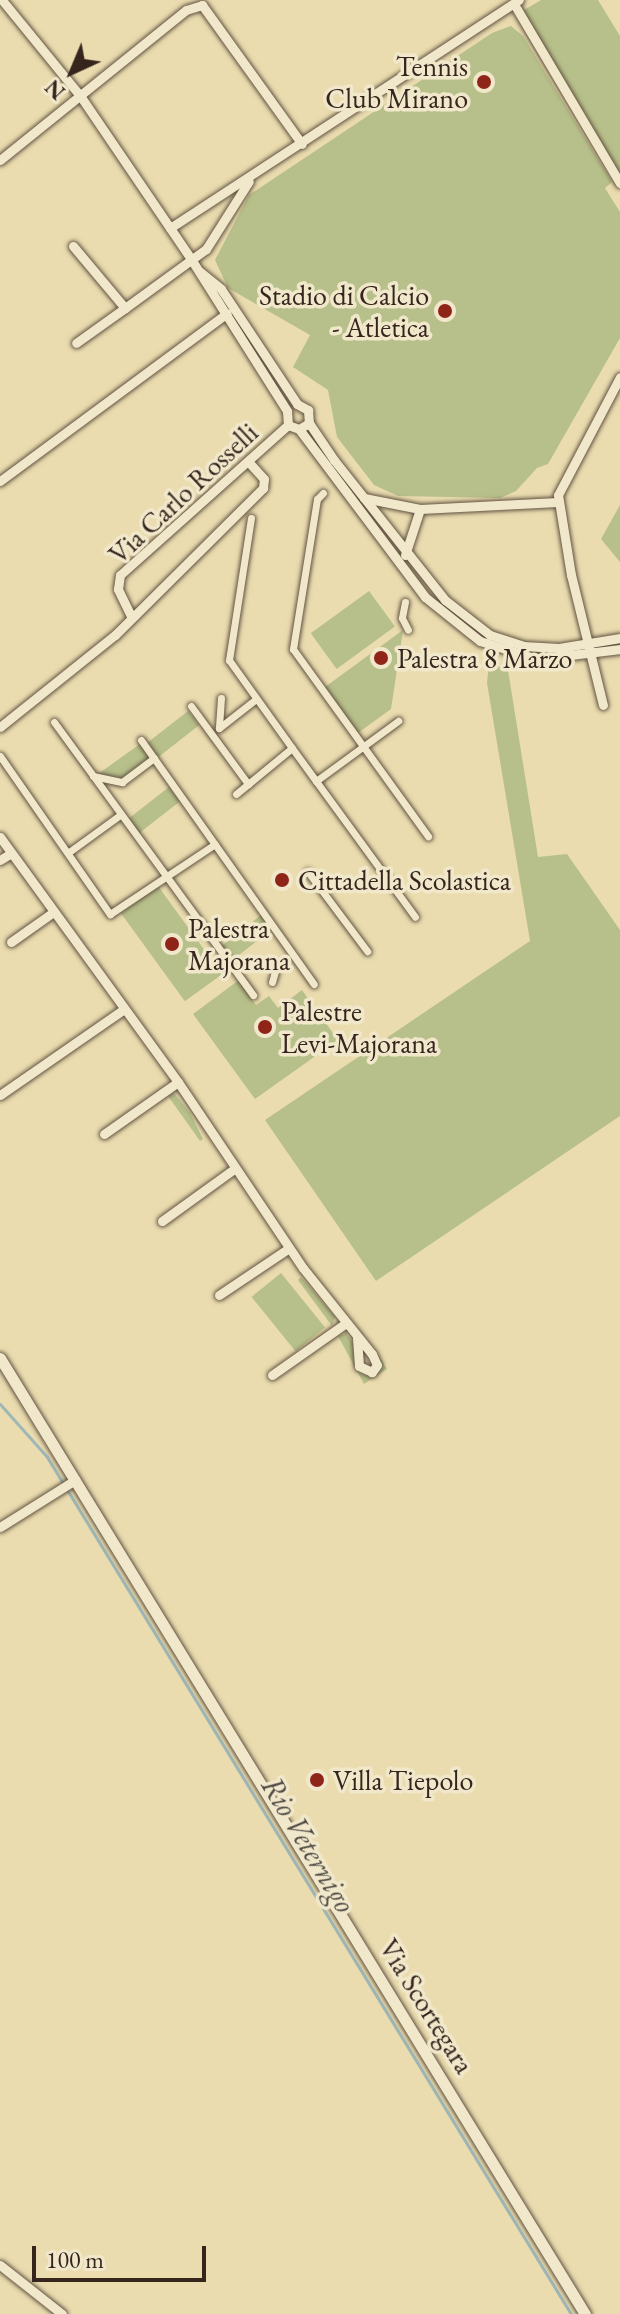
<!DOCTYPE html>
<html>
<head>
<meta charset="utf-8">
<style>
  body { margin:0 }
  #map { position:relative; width:620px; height:2314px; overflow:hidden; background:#eadcaf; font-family:"EB Garamond",serif }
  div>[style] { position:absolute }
  .green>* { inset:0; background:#b7c08a; transform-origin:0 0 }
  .stream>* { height:3px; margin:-1.5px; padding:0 1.5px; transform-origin:1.5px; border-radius:1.5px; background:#9eb8b7 }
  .roads { filter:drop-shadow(0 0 2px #625342) drop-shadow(0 0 2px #625342) }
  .pedestrian>* { height:7px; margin:-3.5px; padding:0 3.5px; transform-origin:3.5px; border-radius:3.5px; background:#f1e8cb }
  .minor>* { height:9px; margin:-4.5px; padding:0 4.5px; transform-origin:4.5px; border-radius:4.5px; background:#f1e8cb }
  .tertiary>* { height:11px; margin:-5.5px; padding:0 5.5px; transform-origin:5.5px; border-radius:5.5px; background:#f1e8cb }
  .dots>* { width:22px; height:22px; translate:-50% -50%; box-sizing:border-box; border:4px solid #f1e8cb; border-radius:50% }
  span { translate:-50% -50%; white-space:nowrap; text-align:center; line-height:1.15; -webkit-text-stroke:7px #f1e8cb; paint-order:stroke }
  .poi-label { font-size:28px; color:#35251d }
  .right { translate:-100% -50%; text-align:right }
  .left { translate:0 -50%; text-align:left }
  .street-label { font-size:28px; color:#35251d }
  .water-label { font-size:30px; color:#4f4a44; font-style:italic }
  .north { position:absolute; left:32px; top:32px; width:80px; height:80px; -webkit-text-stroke:6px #f1e8cb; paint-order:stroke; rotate:224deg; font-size:22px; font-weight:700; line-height:32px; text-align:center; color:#35251d }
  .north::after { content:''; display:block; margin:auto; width:28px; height:36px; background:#35251d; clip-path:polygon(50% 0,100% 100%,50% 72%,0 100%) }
  .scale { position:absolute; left:32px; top:2246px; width:174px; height:36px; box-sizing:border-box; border:4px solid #35251d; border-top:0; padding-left:10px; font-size:24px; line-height:28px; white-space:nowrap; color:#35251d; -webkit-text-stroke:6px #f1e8cb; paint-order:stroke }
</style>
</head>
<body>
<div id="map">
  <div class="green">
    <i style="clip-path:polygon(541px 0,598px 0,620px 36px,620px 179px,519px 13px)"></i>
    <i style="clip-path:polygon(511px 26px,523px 36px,612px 182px,605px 188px,620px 212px,620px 338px,548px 464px,537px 468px,516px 491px,500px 498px,398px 496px,374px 485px,337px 437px,328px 390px,293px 367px,310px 335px,228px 288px,215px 260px,249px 195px,492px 33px)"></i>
    <i style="clip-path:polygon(620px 505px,620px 562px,601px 539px)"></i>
    <i style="left:369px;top:591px;width:44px;height:72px;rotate:54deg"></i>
    <i style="clip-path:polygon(403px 630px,391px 709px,358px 733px,325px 687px)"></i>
    <i style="clip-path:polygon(489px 662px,508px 670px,538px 857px,567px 854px,620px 930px,620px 1116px,376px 1281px,265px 1120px,530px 941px,487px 683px)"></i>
    <i style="left:188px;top:711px;width:18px;height:52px;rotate:52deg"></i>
    <i style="clip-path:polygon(140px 744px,150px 757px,121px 779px,98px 774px)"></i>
    <i style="left:169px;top:787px;width:18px;height:52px;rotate:52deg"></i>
    <i style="left:158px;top:886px;width:109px;height:46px;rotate:54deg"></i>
    <i style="left:261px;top:915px;width:18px;height:51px;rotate:52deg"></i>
    <i style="clip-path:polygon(239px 980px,256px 1005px,269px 996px,278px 1008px,302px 990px,338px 1040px,255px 1099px,193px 1014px)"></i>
    <i style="clip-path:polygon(174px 1093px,190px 1113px,203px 1139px,200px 1141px,168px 1096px)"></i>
    <i style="left:281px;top:1273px;width:70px;height:38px;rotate:51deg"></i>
    <i style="clip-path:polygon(301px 1277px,335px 1317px,332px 1326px,298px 1280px)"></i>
    <i style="clip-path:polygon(346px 1333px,356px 1347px,359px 1373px,369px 1377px,380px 1371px,380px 1359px,372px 1346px,387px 1369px,364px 1384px,338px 1336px)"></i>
  </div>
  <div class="stream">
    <i style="left:0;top:1404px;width:71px;rotate:48.4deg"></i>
    <i style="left:47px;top:1457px;width:1005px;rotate:58.56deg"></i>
  </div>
  <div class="roads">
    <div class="pedestrian">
      <i style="left:323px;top:493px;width:8px;rotate:135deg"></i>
      <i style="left:317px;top:499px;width:152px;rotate:99.1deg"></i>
      <i style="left:293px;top:649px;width:231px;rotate:54.2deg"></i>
      <i style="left:251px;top:518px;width:144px;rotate:98.8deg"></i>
      <i style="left:229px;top:660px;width:108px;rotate:54.4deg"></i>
      <i style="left:405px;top:602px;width:16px;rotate:101deg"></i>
      <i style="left:402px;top:618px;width:13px;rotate:63deg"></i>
      <i style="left:221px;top:698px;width:30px;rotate:94deg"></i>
      <i style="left:219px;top:728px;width:47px;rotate:-38.1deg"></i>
      <i style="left:191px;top:706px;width:97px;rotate:53.8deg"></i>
      <i style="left:54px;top:722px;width:338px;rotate:53.9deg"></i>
      <i style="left:141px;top:740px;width:299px;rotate:54.7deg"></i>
      <i style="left:0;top:756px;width:193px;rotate:55.2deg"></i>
      <i style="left:110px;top:914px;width:126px;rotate:-33.7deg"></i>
      <i style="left:93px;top:776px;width:30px;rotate:12deg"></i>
      <i style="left:122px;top:782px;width:40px;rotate:-37deg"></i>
      <i style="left:316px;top:781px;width:168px;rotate:53.9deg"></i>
      <i style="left:236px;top:794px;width:72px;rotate:-39.4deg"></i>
      <i style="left:292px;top:748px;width:41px;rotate:54deg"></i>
      <i style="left:316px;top:781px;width:102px;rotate:-36.2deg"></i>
      <i style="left:69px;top:852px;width:63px;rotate:-36deg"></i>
      <i style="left:308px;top:872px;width:99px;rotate:53.2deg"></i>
      <i style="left:272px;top:982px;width:19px;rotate:-74deg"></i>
    </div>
    <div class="minor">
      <i style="left:2px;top:0;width:125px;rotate:50.8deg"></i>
      <i style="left:81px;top:97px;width:196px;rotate:55.8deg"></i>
      <i style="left:191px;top:259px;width:180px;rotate:57.7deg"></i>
      <i style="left:287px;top:411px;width:14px;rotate:86deg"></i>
      <i style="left:288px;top:425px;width:12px;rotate:20deg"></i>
      <i style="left:299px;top:429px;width:12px;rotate:-31deg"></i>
      <i style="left:514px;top:4px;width:208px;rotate:59.4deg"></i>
      <i style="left:0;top:160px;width:239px;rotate:-38.9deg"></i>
      <i style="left:186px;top:10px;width:17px;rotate:-17deg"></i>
      <i style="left:202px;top:5px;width:171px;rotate:54.3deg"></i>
      <i style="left:170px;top:228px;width:417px;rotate:-33.2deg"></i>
      <i style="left:73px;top:246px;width:81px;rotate:50deg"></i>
      <i style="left:125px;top:308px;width:60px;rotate:144.5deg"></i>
      <i style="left:199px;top:271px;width:28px;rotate:39deg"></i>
      <i style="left:221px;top:289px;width:138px;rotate:56.5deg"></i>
      <i style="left:297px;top:404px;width:13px;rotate:29deg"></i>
      <i style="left:308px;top:410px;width:13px;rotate:86deg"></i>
      <i style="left:309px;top:423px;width:45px;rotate:56deg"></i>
      <i style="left:334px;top:460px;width:179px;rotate:51.6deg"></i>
      <i style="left:445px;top:600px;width:57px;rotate:37.9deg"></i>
      <i style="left:490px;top:635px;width:35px;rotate:18deg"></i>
      <i style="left:523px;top:646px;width:36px;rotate:3deg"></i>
      <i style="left:559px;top:648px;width:62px;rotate:-9.3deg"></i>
      <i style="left:125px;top:308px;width:100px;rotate:-36.1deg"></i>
      <i style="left:206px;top:249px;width:80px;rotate:-57.7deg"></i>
      <i style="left:299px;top:429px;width:210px;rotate:53.1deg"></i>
      <i style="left:425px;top:597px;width:70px;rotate:38.7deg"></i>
      <i style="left:480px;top:641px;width:60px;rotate:17.5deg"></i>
      <i style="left:537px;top:659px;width:84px;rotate:-6.9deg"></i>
      <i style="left:0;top:481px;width:282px;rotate:-36.5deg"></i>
      <i style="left:364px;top:498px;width:57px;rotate:11.1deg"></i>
      <i style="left:420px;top:509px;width:138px;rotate:-2.9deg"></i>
      <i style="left:405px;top:555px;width:48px;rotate:-71.9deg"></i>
      <i style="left:131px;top:616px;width:30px;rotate:-116deg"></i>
      <i style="left:118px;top:589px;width:14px;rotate:-82deg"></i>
      <i style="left:120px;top:575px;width:225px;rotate:-41.8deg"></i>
      <i style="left:603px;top:705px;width:134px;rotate:-103.8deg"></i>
      <i style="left:571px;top:575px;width:81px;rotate:-99.2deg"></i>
      <i style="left:558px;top:495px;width:133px;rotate:-62.3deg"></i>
      <i style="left:0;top:727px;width:147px;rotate:-38.7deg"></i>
      <i style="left:115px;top:635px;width:209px;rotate:-44.8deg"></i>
      <i style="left:263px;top:488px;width:9px;rotate:-84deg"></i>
      <i style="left:264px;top:479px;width:24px;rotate:-132deg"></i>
      <i style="left:0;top:837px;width:303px;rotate:54deg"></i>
      <i style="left:178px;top:1082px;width:224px;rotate:56.1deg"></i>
      <i style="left:303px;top:1268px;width:110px;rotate:51.3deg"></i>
      <i style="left:372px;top:1354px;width:12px;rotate:66deg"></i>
      <i style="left:377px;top:1365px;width:9px;rotate:126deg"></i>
      <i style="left:372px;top:1372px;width:14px;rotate:-155deg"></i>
      <i style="left:359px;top:1366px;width:29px;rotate:-94deg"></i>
      <i style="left:0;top:860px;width:13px;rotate:-32deg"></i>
      <i style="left:11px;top:942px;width:50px;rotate:-35.3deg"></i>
      <i style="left:0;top:1095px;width:151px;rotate:-34.7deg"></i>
      <i style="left:104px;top:1134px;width:90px;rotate:-35.1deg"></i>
      <i style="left:162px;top:1221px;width:89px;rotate:-35.8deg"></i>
      <i style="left:219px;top:1295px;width:84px;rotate:-33.9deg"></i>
      <i style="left:272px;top:1375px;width:90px;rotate:-35.1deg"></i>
      <i style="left:0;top:1527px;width:89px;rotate:-32.1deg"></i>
      <i style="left:0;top:2265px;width:79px;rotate:38.3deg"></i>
    </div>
    <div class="tertiary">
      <i style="left:0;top:1358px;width:1121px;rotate:58.54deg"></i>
    </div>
  </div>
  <div class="dots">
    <i style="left:484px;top:82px;background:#8f2418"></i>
    <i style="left:445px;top:311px;background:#8f2418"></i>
    <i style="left:381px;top:658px;background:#8f2418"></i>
    <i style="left:282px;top:880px;background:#8f2418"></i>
    <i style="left:172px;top:944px;background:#8f2418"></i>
    <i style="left:265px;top:1027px;background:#8f2418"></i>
    <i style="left:317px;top:1780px;background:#8f2418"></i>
  </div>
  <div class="poi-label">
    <span class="right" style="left:468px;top:82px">Tennis<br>Club Mirano</span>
    <span class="right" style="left:429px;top:311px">Stadio di Calcio<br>- Atletica</span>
    <span class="left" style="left:397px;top:658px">Palestra 8 Marzo</span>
    <span class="left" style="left:298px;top:880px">Cittadella Scolastica</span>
    <span class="left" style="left:188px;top:944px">Palestra<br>Majorana</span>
    <span class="left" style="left:281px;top:1027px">Palestre<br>Levi-Majorana</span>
    <span class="left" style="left:333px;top:1780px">Villa Tiepolo</span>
  </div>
  <div class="street-label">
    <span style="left:183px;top:493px;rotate:-43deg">Via Carlo Rosselli</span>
    <span style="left:427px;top:2006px;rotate:58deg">Via Scortegara</span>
  </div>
  <div class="water-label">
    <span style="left:308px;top:1845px;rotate:59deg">Rio Veternigo</span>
  </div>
  <div class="north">N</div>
  <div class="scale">100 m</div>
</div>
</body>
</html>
